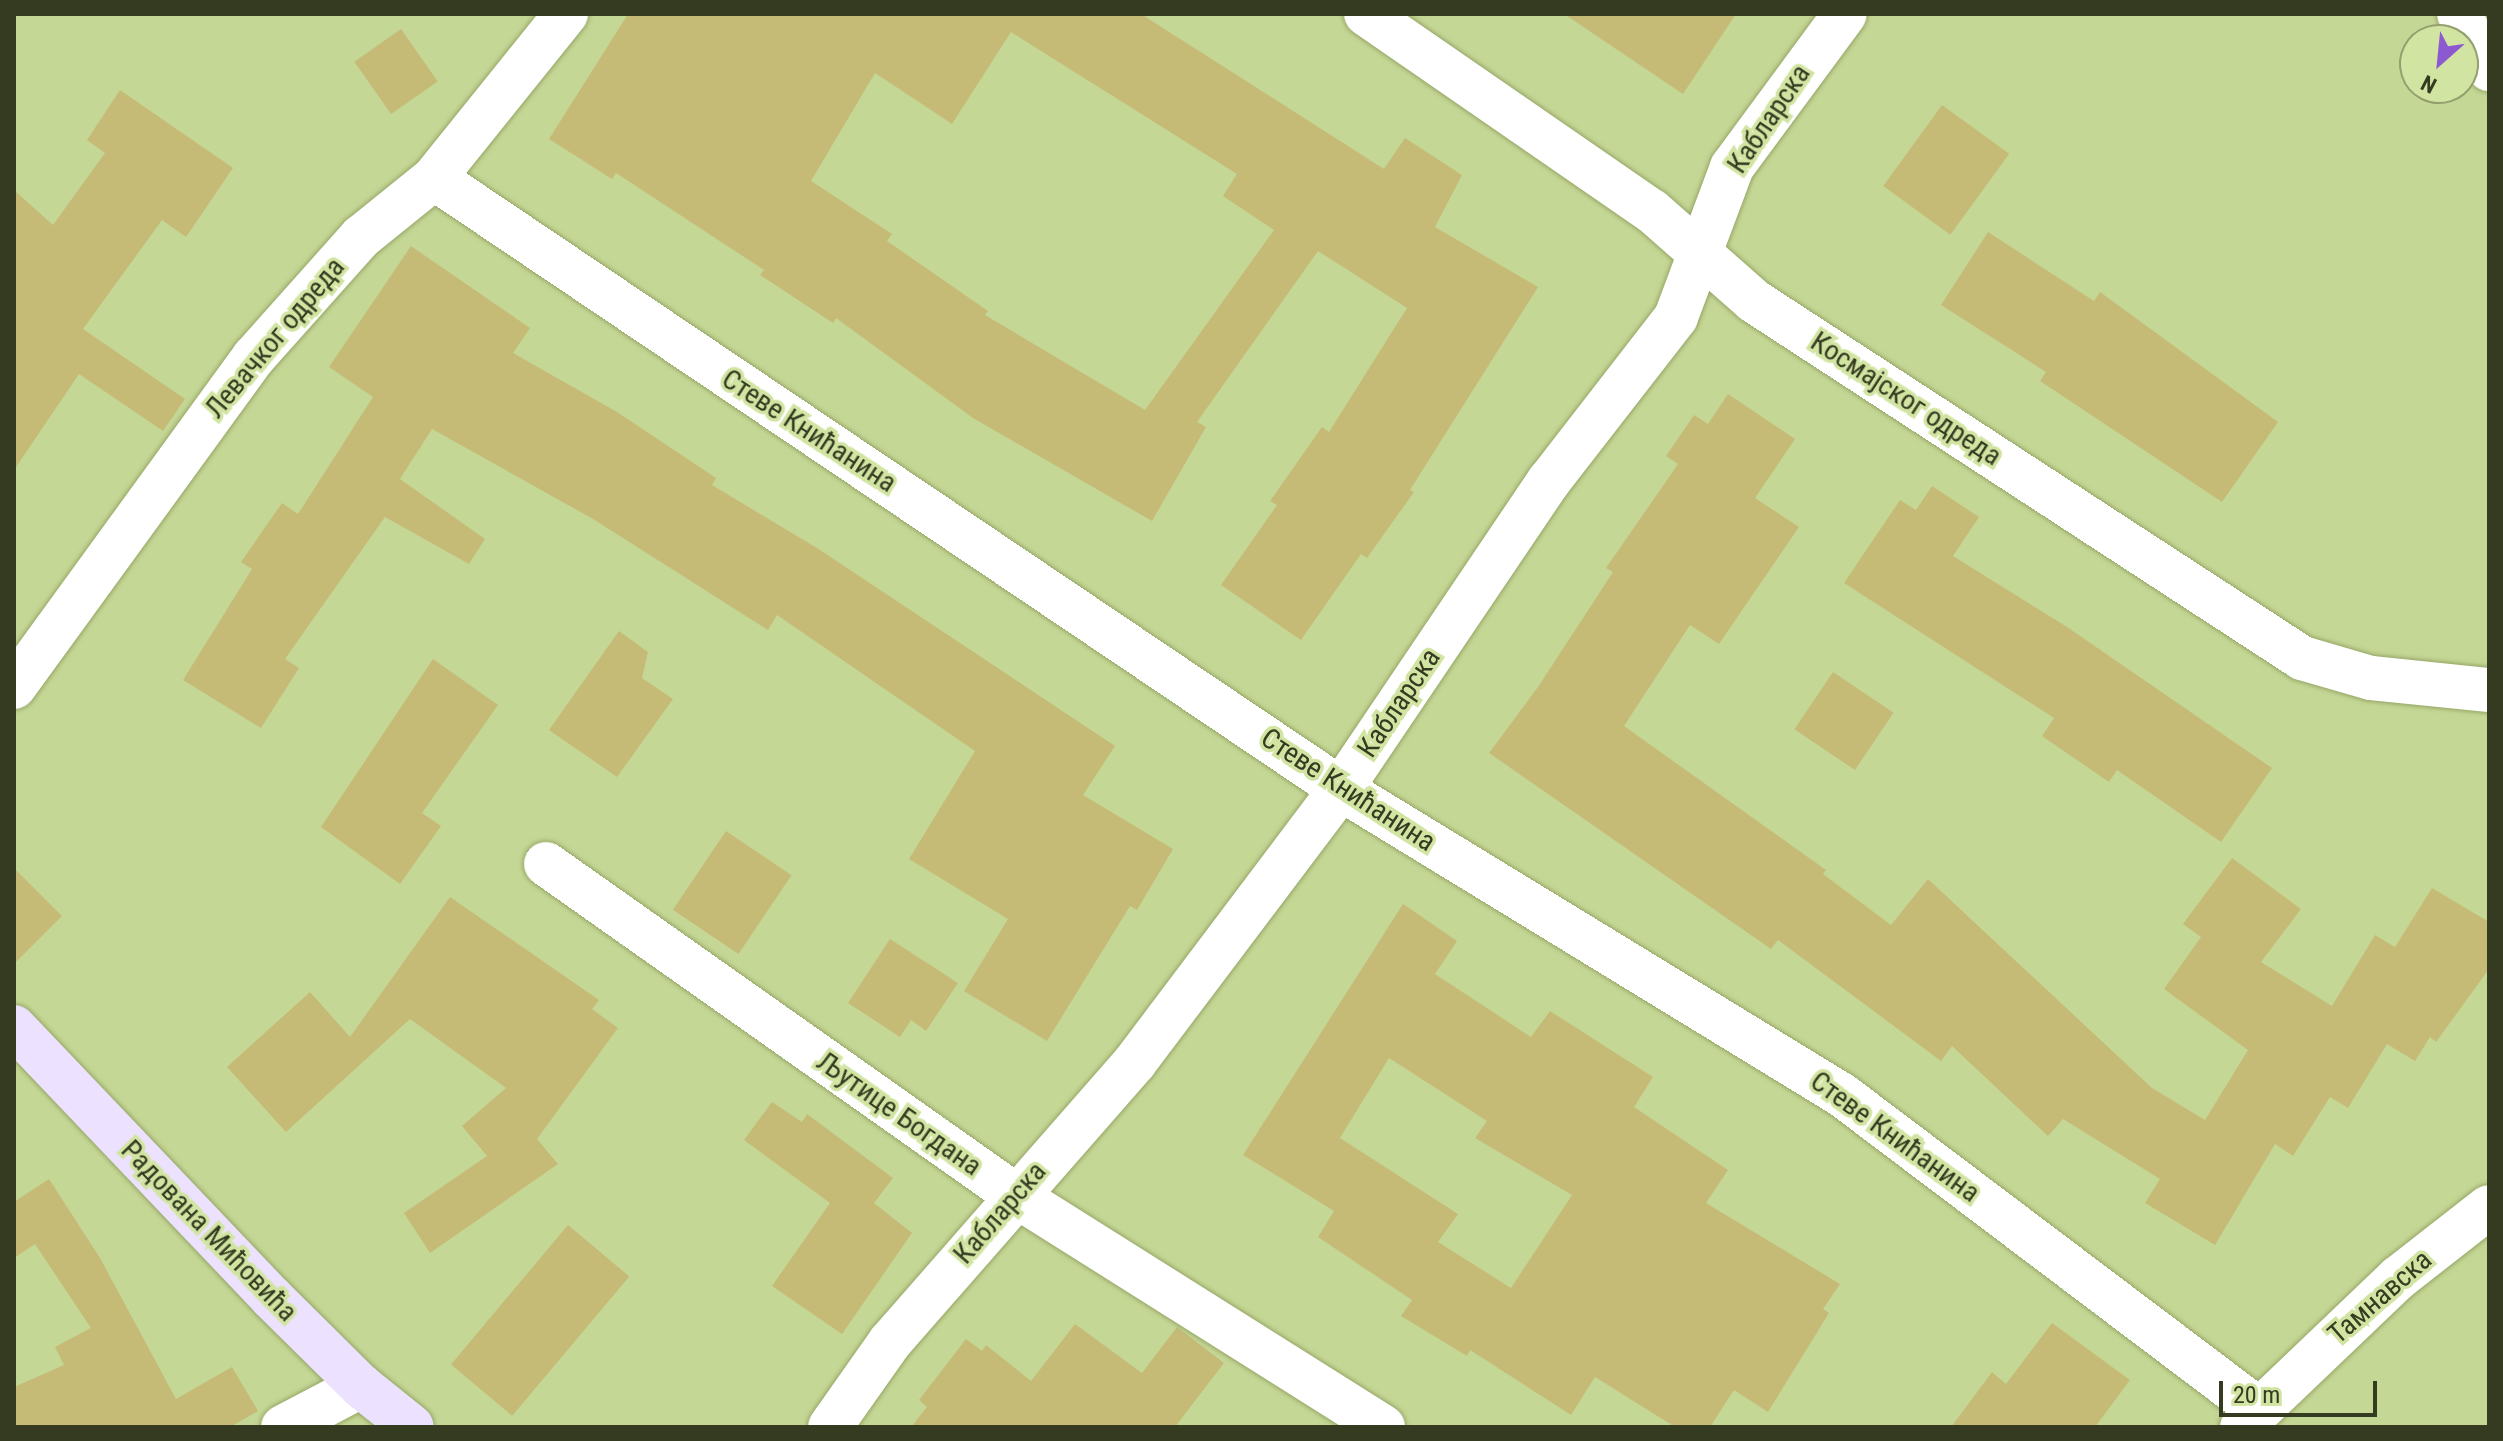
<!DOCTYPE html>
<html>
<head>
<meta charset="utf-8">
<style>
  body { margin:0 }
  #map { position:relative; width:2503px; height:1441px; overflow:hidden; background:#c5d795; font-family:"Roboto Condensed",sans-serif }
  div>[style] { position:absolute }
  .building>* { inset:0; background:#c5bb77; transform-origin:0 0 }
  .roads { filter:drop-shadow(0 0 2px #96a667) drop-shadow(0 0 2px #96a667) }
  .street>* { height:44px; margin:-22px; padding:0 22px; transform-origin:22px; border-radius:22px; background:#fff }
  .secondary>* { height:44px; margin:-22px; padding:0 22px; transform-origin:22px; border-radius:22px; background:#ece1fe }
  span { translate:-50% -50%; white-space:nowrap; text-align:center; line-height:1.15; -webkit-text-stroke:7px #d2e4a2; paint-order:stroke }
  .street-label { font-size:28px; color:#343b21 }
  .frame { position:absolute; inset:0; border:16px solid #343b21; pointer-events:none }
  .north { position:absolute; left:2399px; top:24px; width:80px; height:80px; box-sizing:border-box; background:#d2e4a2; border:2px solid #93a06e; border-radius:50%; rotate:207deg; font-size:22px; font-weight:700; line-height:32px; text-align:center; color:#343b21 }
  .north::after { content:''; display:block; margin:auto; width:28px; height:36px; background:#8c59d1; clip-path:polygon(50% 0,100% 100%,50% 72%,0 100%) }
  .scale { position:absolute; left:2219px; top:1381px; width:158px; height:36px; box-sizing:border-box; border:4px solid #343b21; border-top:0; padding-left:10px; font-size:24px; line-height:28px; white-space:nowrap; color:#343b21; -webkit-text-stroke:6px #d2e4a2; paint-order:stroke }
</style>
</head>
<body>
<div id="map">
  <div class="building">
    <i style="clip-path:polygon(evenodd,628px 14px,1141px 14px,1384px 169px,1405px 138px,1462px 175px,1435px 227px,1538px 287px,1410px 490px,1414px 492px,1367px 558px,1361px 554px,1301px 640px,1221px 585px,1277px 505px,1270px 501px,1322px 427px,1329px 432px,1407px 308px,1318px 251px,1197px 422px,1206px 427px,1152px 521px,973px 418px,836px 318px,833px 323px,760px 275px,764px 270px,616px 173px,612px 179px,549px 139px,628px 14px,1011px 32px,1237px 174px,1223px 196px,1274px 230px,1145px 410px,985px 315px,988px 311px,887px 241px,892px 234px,811px 181px,875px 73px,952px 124px,1011px 32px)"></i>
    <i style="clip-path:polygon(1564px 14px,1736px 14px,1683px 94px)"></i>
    <i style="left:401px;top:29px;width:64px;height:57px;rotate:55deg"></i>
    <i style="clip-path:polygon(120px 90px,233px 168px,186px 237px,162px 220px,83px 329px,185px 399px,163px 431px,79px 374px,14px 470px,14px 190px,53px 225px,105px 153px,87px 140px)"></i>
    <i style="left:1942px;top:105px;width:83px;height:100px;rotate:36deg"></i>
    <i style="clip-path:polygon(1988px 232px,2094px 301px,2100px 292px,2278px 422px,2222px 502px,2040px 381px,2046px 372px,1941px 305px)"></i>
    <i style="clip-path:polygon(411px 246px,530px 328px,513px 353px,617px 412px,716px 478px,712px 485px,817px 548px,1115px 746px,1083px 795px,1173px 849px,1137px 910px,1130px 906px,1047px 1041px,964px 991px,1008px 919px,909px 859px,975px 751px,777px 615px,768px 630px,593px 519px,432px 429px,400px 479px,485px 539px,469px 564px,385px 517px,285px 659px,299px 668px,261px 728px,183px 680px,252px 569px,241px 562px,282px 503px,298px 514px,373px 397px,329px 367px)"></i>
    <i style="clip-path:polygon(1728px 394px,1795px 439px,1755px 498px,1799px 527px,1719px 644px,1690px 625px,1624px 726px,1826px 870px,1823px 874px,1891px 925px,1928px 879px,2152px 1088px,2205px 1120px,2248px 1050px,2164px 989px,2201px 937px,2183px 924px,2232px 858px,2301px 909px,2261px 962px,2332px 1006px,2375px 935px,2395px 947px,2432px 888px,2489px 922px,2489px 969px,2436px 1042px,2430px 1037px,2415px 1061px,2387px 1044px,2348px 1108px,2330px 1097px,2293px 1156px,2275px 1144px,2215px 1245px,2145px 1203px,2160px 1179px,2063px 1119px,2048px 1136px,1952px 1046px,1941px 1061px,1778px 940px,1771px 949px,1489px 753px,1538px 687px,1613px 572px,1606px 568px,1678px 464px,1666px 456px,1694px 415px,1708px 424px)"></i>
    <i style="clip-path:polygon(1932px 486px,1979px 517px,1953px 556px,2067px 627px,2272px 768px,2221px 842px,2117px 770px,2109px 782px,2042px 736px,2054px 718px,1844px 583px,1900px 500px,1916px 510px)"></i>
    <i style="clip-path:polygon(619px 631px,648px 652px,642px 678px,673px 699px,617px 777px,549px 730px)"></i>
    <i style="clip-path:polygon(433px 659px,498px 705px,422px 813px,441px 826px,400px 884px,321px 827px)"></i>
    <i style="left:1833px;top:672px;width:73px;height:69px;rotate:34deg"></i>
    <i style="left:726px;top:831px;width:79px;height:95px;rotate:34deg"></i>
    <i style="clip-path:polygon(14px 868px,62px 916px,14px 964px)"></i>
    <i style="clip-path:polygon(450px 897px,599px 1000px,592px 1009px,618px 1028px,537px 1139px,558px 1164px,430px 1253px,404px 1213px,487px 1156px,462px 1126px,506px 1088px,410px 1019px,286px 1132px,227px 1067px,310px 992px,350px 1037px)"></i>
    <i style="clip-path:polygon(evenodd,1403px 904px,1457px 941px,1435px 974px,1531px 1037px,1550px 1011px,1653px 1077px,1634px 1107px,1728px 1170px,1706px 1203px,1840px 1284px,1823px 1309px,1829px 1313px,1768px 1412px,1734px 1390px,1710px 1427px,1675px 1427px,1595px 1377px,1571px 1415px,1470px 1350px,1467px 1356px,1401px 1316px,1412px 1300px,1318px 1237px,1334px 1211px,1243px 1155px,1403px 904px,1389px 1058px,1487px 1121px,1475px 1138px,1572px 1195px,1511px 1288px,1438px 1242px,1458px 1214px,1340px 1138px,1389px 1058px)"></i>
    <i style="clip-path:polygon(890px 939px,958px 983px,926px 1031px,911px 1020px,900px 1037px,848px 1003px)"></i>
    <i style="clip-path:polygon(772px 1102px,802px 1122px,807px 1114px,893px 1178px,874px 1203px,912px 1233px,842px 1334px,772px 1286px,830px 1203px,744px 1140px)"></i>
    <i style="clip-path:polygon(49px 1179px,100px 1258px,176px 1399px,232px 1367px,258px 1411px,230px 1427px,14px 1427px,14px 1387px,64px 1365px,55px 1347px,91px 1328px,35px 1244px,14px 1258px,14px 1202px)"></i>
    <i style="left:568px;top:1225px;width:80px;height:182px;rotate:40deg"></i>
    <i style="clip-path:polygon(2052px 1323px,2130px 1380px,2095px 1427px,1951px 1427px,1992px 1372px,2006px 1384px)"></i>
    <i style="clip-path:polygon(1075px 1324px,1142px 1373px,1177px 1327px,1224px 1363px,1175px 1427px,911px 1427px,927px 1407px,919px 1400px,966px 1339px,982px 1351px,986px 1345px,1031px 1381px)"></i>
  </div>
  <div class="roads">
    <div class="street">
      <i style="left:1366px;top:14px;width:347px;rotate:34.6deg"></i>
      <i style="left:1652px;top:211px;width:136px;rotate:41.4deg"></i>
      <i style="left:1754px;top:301px;width:654px;rotate:33.08deg"></i>
      <i style="left:2302px;top:658px;width:72px;rotate:16.2deg"></i>
      <i style="left:2371px;top:678px;width:119px;rotate:5.8deg"></i>
      <i style="left:2459px;top:14px;width:63px;rotate:61.4deg"></i>
      <i style="left:434px;top:178px;width:1094px;rotate:33.97deg"></i>
      <i style="left:1341px;top:789px;width:587px;rotate:31.42deg"></i>
      <i style="left:1842px;top:1095px;width:521px;rotate:37.05deg"></i>
      <i style="left:14px;top:687px;width:408px;rotate:-54deg"></i>
      <i style="left:254px;top:357px;width:161px;rotate:-48.3deg"></i>
      <i style="left:361px;top:237px;width:94px;rotate:-38.9deg"></i>
      <i style="left:434px;top:178px;width:211px;rotate:-51.2deg"></i>
      <i style="left:546px;top:864px;width:574px;rotate:35.21deg"></i>
      <i style="left:1015px;top:1195px;width:435px;rotate:32.2deg"></i>
      <i style="left:283px;top:1427px;width:88px;rotate:-27.7deg"></i>
      <i style="left:830px;top:1427px;width:104px;rotate:-54.8deg"></i>
      <i style="left:890px;top:1342px;width:372px;rotate:-48.8deg"></i>
      <i style="left:1135px;top:1062px;width:342px;rotate:-53deg"></i>
      <i style="left:1341px;top:789px;width:372px;rotate:-56deg"></i>
      <i style="left:1549px;top:481px;width:207px;rotate:-52.2deg"></i>
      <i style="left:1676px;top:317px;width:160px;rotate:-69.5deg"></i>
      <i style="left:1732px;top:167px;width:190px;rotate:-53.6deg"></i>
      <i style="left:2242px;top:1427px;width:216px;rotate:-43.7deg"></i>
      <i style="left:2398px;top:1278px;width:115px;rotate:-38deg"></i>
    </div>
    <div class="secondary">
      <i style="left:14px;top:1027px;width:373px;rotate:46.4deg"></i>
      <i style="left:271px;top:1297px;width:127px;rotate:44.7deg"></i>
      <i style="left:361px;top:1386px;width:65px;rotate:38.8deg"></i>
    </div>
  </div>
  <div class="street-label">
    <span style="left:1769px;top:119px;rotate:-56deg">Кабларска</span>
    <span style="left:275px;top:338px;rotate:-50deg">Левачког одреда</span>
    <span style="left:1906px;top:399px;rotate:33deg">Космајског одреда</span>
    <span style="left:809px;top:431px;rotate:33deg">Стеве Книћанина</span>
    <span style="left:1399px;top:703px;rotate:-56deg">Кабларска</span>
    <span style="left:1348px;top:790px;rotate:33deg">Стеве Книћанина</span>
    <span style="left:899px;top:1114px;rotate:35deg">Љутице Богдана</span>
    <span style="left:1895px;top:1137px;rotate:36deg">Стеве Книћанина</span>
    <span style="left:1000px;top:1213px;rotate:-49deg">Кабларска</span>
    <span style="left:209px;top:1231px;rotate:46deg">Радована Мићовића</span>
    <span style="left:2380px;top:1297px;rotate:-41deg">Тамнавска</span>
  </div>
  <div class="frame"></div>
  <div class="north">N</div>
  <div class="scale">20 m</div>
</div>
</body>
</html>
